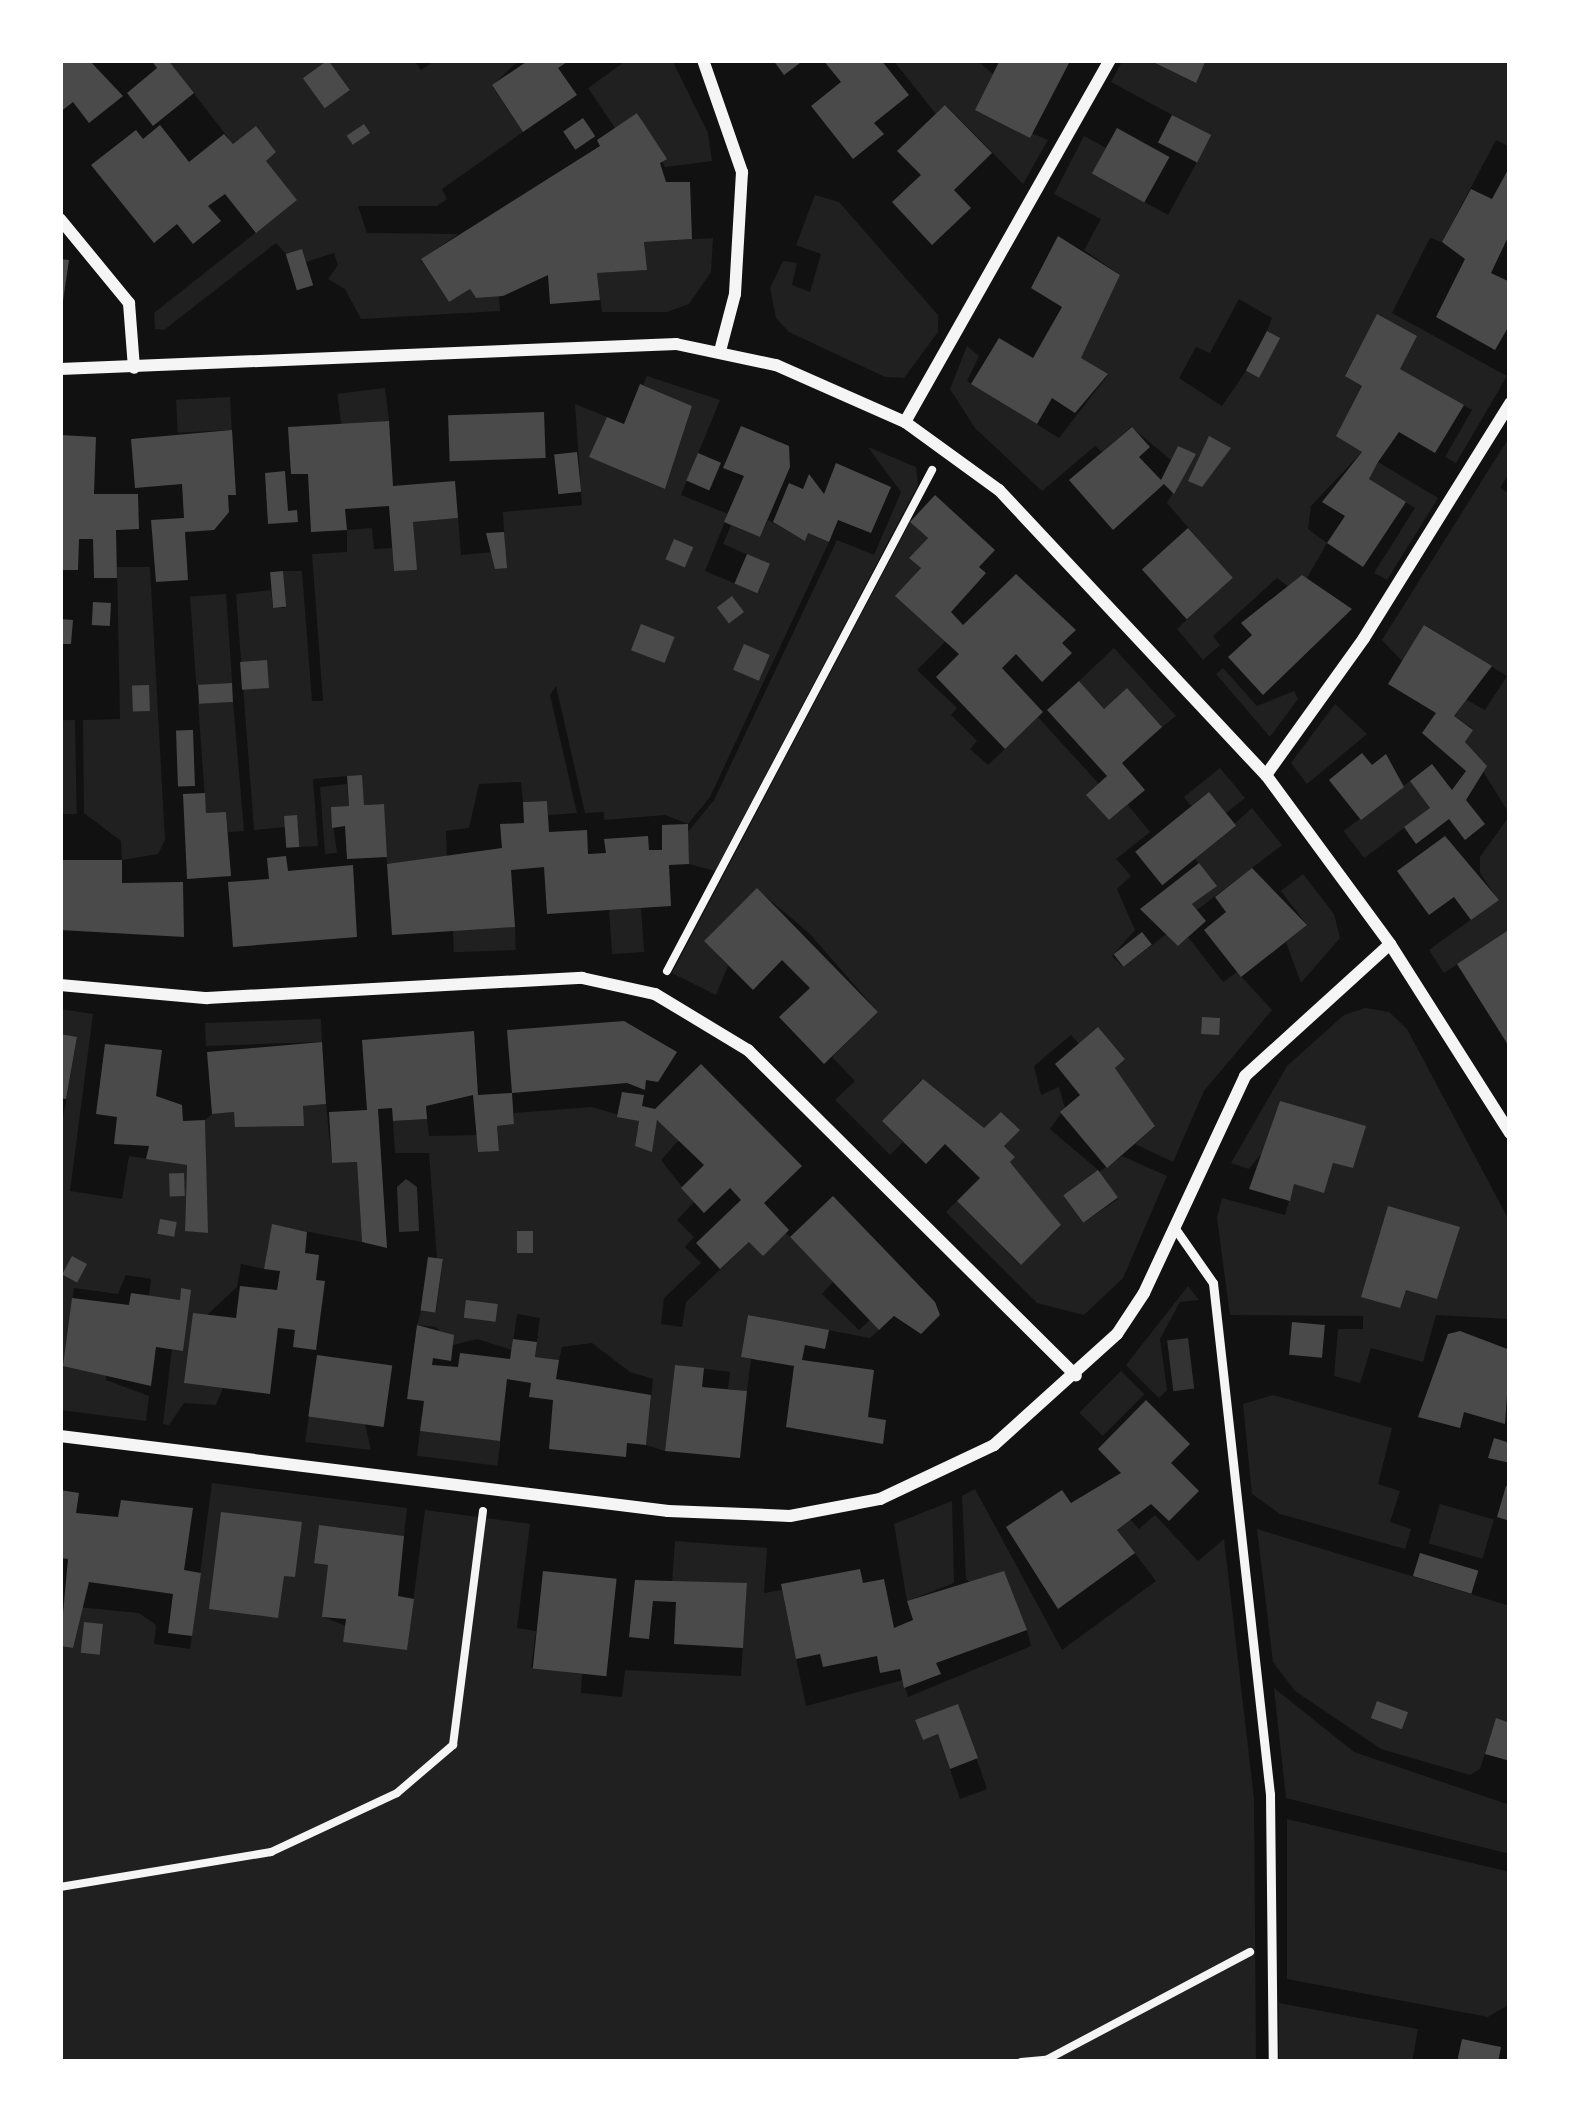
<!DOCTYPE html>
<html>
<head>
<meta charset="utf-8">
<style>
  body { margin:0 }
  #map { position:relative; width:1570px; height:2122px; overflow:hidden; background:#111; font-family:Inter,sans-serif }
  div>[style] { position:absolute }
  .green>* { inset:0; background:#202020; transform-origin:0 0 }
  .water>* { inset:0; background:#333; transform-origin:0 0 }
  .building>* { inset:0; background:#4a4a4a; transform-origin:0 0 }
  .path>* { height:8px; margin:-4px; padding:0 4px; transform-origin:4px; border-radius:4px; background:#f5f5f5 }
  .service>* { height:9px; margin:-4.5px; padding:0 4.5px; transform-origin:4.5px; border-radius:4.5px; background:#f5f5f5 }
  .minor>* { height:12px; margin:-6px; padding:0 6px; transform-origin:6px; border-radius:6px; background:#f5f5f5 }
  span { translate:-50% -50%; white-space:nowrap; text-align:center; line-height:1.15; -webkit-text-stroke:12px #fff; paint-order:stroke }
  .frame { position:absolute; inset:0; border:63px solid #fff; pointer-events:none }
</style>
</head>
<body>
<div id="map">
  <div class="green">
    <i style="clip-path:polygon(168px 60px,414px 60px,421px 70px,436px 60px,519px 60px,492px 86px,523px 132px,442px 189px,447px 199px,437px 206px,358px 206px,367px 233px,458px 234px,421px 260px,449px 302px,470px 289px,476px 298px,499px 296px,500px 311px,361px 319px,345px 289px,328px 279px,338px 265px,334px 253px,306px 262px,302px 250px,286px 254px,276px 243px,164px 330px,155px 329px,154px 313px,297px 200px,265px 162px,276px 152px,256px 127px,233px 144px)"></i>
    <i style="clip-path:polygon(627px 60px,672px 60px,708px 133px,712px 161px,665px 167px,638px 113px,615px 128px,588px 88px)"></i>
    <i style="clip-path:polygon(893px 60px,976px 60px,993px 74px,975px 110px,1048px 140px,1023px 184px,946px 105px,936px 114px)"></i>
    <i style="clip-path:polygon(evenodd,1123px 60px,1150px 60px,1195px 83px,1206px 60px,1510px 60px,1510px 147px,1496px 140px,1442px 242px,1430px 238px,1392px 313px,1507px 376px,1456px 463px,1445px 457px,1472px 410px,1400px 369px,1377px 315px,1345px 375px,1362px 386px,1362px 452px,1311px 506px,1308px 529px,1327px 543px,1307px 578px,1289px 587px,1277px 578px,1213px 636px,1220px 645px,1203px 660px,1177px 629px,1232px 578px,1167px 503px,1195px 454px,1178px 446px,1171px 460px,1131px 427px,1102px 452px,1095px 446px,1042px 491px,975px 428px,950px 389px,967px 346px,979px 356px,967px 381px,1059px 438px,1108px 375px,1080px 360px,1120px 275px,1084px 250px,1101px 219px,1054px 194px,1084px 136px,1106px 148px,1092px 174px,1168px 215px,1211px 136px,1111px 82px,1123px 60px,1239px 299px,1272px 318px,1267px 331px,1280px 338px,1259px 377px,1246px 371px,1222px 406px,1179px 378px,1196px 347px,1210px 353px,1239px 299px)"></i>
    <i style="clip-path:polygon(815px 195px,839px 202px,938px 315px,938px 332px,904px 378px,885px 377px,789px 332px,776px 318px,770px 288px,783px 261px,797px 263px,792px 285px,810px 292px,821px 254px,796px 245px)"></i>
    <i style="clip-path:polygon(713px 238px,711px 272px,689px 304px,667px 312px,602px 312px,597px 273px,646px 270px,644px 242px)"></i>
    <i style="clip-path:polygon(647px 376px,720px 400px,681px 495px,728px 514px,705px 571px,758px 593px,770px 564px,723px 544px,731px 525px,760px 537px,768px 520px,804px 540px,808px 533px,829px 542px,710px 797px,688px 824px,665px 815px,604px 820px,604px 812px,585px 813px,556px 686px,550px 695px,577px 813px,548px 815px,547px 801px,523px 802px,521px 782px,479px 784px,469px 828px,446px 831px,447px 860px,387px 864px,383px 804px,364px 805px,361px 775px,313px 779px,318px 846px,299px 847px,285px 827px,254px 830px,236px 594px,271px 590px,273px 608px,285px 608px,283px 571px,302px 571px,312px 701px,323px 701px,312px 554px,347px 552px,347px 530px,372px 528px,374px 549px,392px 548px,394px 571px,416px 570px,413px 522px,458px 518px,461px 555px,493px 552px,495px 568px,506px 568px,503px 512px,582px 505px,575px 404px,607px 417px,590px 457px,665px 489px,692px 406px,643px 385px)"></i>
    <i style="left:385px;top:388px;width:33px;height:48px;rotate:83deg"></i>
    <i style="left:230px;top:397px;width:33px;height:54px;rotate:87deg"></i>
    <i style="clip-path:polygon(1510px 436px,1510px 472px,1500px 488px,1510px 494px,1510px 929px,1444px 973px,1429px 950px,1498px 900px,1480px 873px,1480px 857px,1510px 815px,1465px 742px,1473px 729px,1454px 716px,1465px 699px,1485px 710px,1507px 676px,1425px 625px,1402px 661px,1382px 640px)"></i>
    <i style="clip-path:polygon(868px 447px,916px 467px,918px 485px,715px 871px,689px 864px,688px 832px,714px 800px,837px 540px,874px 555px,901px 492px)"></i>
    <i style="clip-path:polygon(1378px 462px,1438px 498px,1387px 580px,1374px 573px,1415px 508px,1368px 480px)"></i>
    <i style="clip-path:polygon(910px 522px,928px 538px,910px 557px,921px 568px,896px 596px,946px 641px,917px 670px,957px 708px,951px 715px,977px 741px,970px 749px,988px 765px,1038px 717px,1099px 784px,1087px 796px,1109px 820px,1128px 805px,1150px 832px,1116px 859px,1131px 876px,1117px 889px,1135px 930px,1112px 956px,1123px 967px,1168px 933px,1178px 946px,1188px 937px,1223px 982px,1237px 972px,1272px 1010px,1204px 1091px,1173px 1162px,1135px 1144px,1155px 1126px,1115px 1068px,1125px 1058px,1098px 1028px,1079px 1044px,1071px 1035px,1034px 1066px,1041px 1095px,1059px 1087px,1065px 1108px,1050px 1129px,1098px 1170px,1063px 1195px,1083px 1223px,1118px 1199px,1099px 1172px,1122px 1156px,1167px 1176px,1123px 1278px,1084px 1315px,1037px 1303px,946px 1212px,957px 1201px,1020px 1265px,1061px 1226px,1010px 1162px,1015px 1157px,1004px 1146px,1019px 1130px,1002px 1112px,984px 1128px,922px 1079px,882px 1121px,903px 1142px,890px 1155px,835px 1100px,855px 1081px,832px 1057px,878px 1012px,810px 934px,757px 889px,704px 941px,728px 966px,716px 995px,672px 973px)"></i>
    <i style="clip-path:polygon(117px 567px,150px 567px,165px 840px,158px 854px,122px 860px,121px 841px,84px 813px,83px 720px,120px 719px)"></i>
    <i style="left:226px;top:594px;width:89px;height:36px;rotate:86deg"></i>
    <i style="clip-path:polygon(1114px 648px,1176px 716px,1162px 727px,1127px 688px,1104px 709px,1079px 681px)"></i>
    <i style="clip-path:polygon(1223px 668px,1257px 706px,1294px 691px,1298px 699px,1270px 737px,1216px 674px)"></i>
    <i style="clip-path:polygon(233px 702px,244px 831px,228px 832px,226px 812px,206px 813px,198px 703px)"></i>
    <i style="clip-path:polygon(1335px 704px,1367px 734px,1307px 784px,1291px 763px)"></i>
    <i style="left:75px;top:720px;width:94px;height:15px;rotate:89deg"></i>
    <i style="clip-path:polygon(1220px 768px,1245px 798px,1226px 813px,1209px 792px,1191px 806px,1184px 797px)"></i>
    <i style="left:1410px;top:781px;width:34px;height:83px;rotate:53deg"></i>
    <i style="clip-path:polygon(347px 784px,349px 806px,331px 808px,337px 853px,325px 854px,320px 787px)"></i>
    <i style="clip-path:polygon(1252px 808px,1282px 845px,1197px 910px,1192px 904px,1216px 886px,1195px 859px)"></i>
    <i style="clip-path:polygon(1303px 874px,1334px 914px,1340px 938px,1301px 983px,1286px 942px,1307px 925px,1281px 891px)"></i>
    <i style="left:641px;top:908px;width:44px;height:32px;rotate:86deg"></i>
    <i style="left:515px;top:927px;width:23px;height:62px;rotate:88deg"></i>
    <i style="clip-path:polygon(1365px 1008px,1389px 1012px,1407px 1029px,1510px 1222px,1510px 1319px,1436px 1315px,1423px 1362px,1371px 1348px,1360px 1383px,1334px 1376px,1338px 1329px,1363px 1329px,1363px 1316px,1230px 1315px,1217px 1218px,1222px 1198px,1285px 1215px,1294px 1184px,1324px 1192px,1333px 1163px,1353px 1168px,1365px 1126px,1280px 1102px,1266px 1148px,1249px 1169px,1231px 1163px,1287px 1066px,1344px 1015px)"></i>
    <i style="clip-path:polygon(60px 1009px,93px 1014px,70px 1191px,122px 1199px,129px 1156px,187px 1165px,185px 1230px,207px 1233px,205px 1120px,212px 1114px,234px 1112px,236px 1127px,303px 1126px,303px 1106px,326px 1104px,332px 1163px,357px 1162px,362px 1242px,272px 1225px,264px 1269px,241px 1264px,237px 1287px,207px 1315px,185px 1383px,223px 1388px,216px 1405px,184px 1403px,169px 1425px,163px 1424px,172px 1349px,182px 1350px,181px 1289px,180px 1300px,149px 1296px,151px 1279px,126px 1275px,118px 1294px,74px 1288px,64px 1365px,106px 1371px,106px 1380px,149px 1396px,146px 1421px,60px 1410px,60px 1135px,77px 1038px,60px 1034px)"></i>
    <i style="left:321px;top:1019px;width:23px;height:116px;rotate:88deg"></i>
    <i style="clip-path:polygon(592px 1107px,639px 1121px,635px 1146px,652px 1151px,657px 1120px,679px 1140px,661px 1160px,694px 1202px,677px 1220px,694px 1237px,685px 1247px,701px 1263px,664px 1298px,661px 1324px,682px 1327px,686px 1302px,749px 1242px,786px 1233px,833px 1282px,822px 1294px,859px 1330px,870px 1320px,879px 1330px,870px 1338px,748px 1315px,741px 1357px,751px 1359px,747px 1391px,728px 1389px,730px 1372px,675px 1365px,665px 1451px,646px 1445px,653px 1379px,630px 1372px,592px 1343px,562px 1347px,559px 1360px,535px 1357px,540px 1318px,517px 1314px,512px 1350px,477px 1339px,453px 1345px,436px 1327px,417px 1325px,421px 1311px,436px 1312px,443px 1260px,437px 1259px,429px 1153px,395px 1153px,393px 1121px,427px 1119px,429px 1136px,477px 1135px,479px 1152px,499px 1150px,497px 1126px,514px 1124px,514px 1113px)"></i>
    <i style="clip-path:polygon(1188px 1286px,1199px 1300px,1180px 1302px,1160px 1339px,1167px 1390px,1159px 1398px,1126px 1365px)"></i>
    <i style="left:1121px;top:1371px;width:33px;height:59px;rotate:45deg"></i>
    <i style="clip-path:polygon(1273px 1395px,1392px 1428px,1378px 1484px,1400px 1491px,1390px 1522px,1411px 1529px,1405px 1549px,1280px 1514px,1252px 1494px,1243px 1404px)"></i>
    <i style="clip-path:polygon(309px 1416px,365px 1424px,371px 1450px,305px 1442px)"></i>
    <i style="left:420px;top:1431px;width:81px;height:25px;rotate:7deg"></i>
    <i style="clip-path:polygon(evenodd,212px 1483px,407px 1508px,404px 1536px,319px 1525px,314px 1562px,328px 1565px,323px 1617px,407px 1649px,425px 1510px,530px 1524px,517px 1628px,536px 1631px,531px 1667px,582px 1674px,581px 1693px,622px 1697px,625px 1670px,741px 1676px,747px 1584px,672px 1583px,675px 1541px,767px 1548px,764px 1593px,782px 1590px,806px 1706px,903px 1680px,908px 1697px,1031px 1646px,1027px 1630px,966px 1579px,962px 1496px,975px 1489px,1062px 1650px,1156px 1581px,1117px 1530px,1130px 1519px,1139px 1529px,1155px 1515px,1198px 1561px,1224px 1539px,1254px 1799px,1256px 2062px,60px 2062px,60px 1646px,72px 1648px,77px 1607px,139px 1613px,156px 1625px,154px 1644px,190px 1649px,212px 1483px,958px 1705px,987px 1789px,960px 1799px,938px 1734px,923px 1739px,915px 1720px,958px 1705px)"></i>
    <i style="clip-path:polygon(952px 1501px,954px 1583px,907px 1601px,894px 1524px)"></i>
    <i style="left:1440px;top:1504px;width:56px;height:41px;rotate:16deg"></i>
    <i style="clip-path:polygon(1257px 1529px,1510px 1606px,1510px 1723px,1496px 1719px,1480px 1769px,1470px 1775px,1381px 1749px,1295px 1691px,1273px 1662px)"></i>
    <i style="clip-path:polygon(1274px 1688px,1354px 1752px,1510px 1805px,1510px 1854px,1286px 1798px)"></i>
    <i style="clip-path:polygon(1287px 1819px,1510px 1872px,1510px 2004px,1488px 2017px,1287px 1979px)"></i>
    <i style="clip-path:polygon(1279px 2003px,1418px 2029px,1412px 2062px,1279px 2062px)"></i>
  </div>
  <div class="water">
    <i style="clip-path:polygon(406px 1179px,417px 1187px,419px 1231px,399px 1232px,397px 1187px)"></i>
    <i style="left:1188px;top:1338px;width:51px;height:21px;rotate:83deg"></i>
  </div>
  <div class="building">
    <i style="clip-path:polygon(60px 60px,89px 60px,123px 96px,89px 123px,73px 102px,60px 112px)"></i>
    <i style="clip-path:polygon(151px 60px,168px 60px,194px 93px,153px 126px,127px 93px,157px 68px)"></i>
    <i style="left:328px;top:60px;width:37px;height:31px;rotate:54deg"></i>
    <i style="clip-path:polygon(529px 60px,570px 60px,558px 68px,577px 95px,523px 132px,492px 85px)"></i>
    <i style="clip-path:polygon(773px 60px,804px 60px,784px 75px)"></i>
    <i style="clip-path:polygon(823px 60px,881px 60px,909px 95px,874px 123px,884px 134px,853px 159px,811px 106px,841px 82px)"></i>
    <i style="clip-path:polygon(1000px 60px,1069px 63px,1030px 138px,975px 110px)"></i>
    <i style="clip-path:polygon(1149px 60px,1206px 60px,1196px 83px)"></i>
    <i style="clip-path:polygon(945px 105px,992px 153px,954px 190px,971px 208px,932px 245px,892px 202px,921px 175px,897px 151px)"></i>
    <i style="clip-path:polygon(637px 113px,667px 159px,660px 163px,666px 182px,690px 182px,692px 239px,644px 242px,647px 270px,597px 273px,600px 300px,550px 304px,548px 275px,503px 296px,476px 298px,470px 289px,449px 302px,421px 259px,600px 146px,597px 140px)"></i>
    <i style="left:1172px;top:115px;width:44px;height:31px;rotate:27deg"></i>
    <i style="left:583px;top:118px;width:22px;height:24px;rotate:56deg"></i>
    <i style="left:364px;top:124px;width:11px;height:21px;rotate:56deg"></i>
    <i style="clip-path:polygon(160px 125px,189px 162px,224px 134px,233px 144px,256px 126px,276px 152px,266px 161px,297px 200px,256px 233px,225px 194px,208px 206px,221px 221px,193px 244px,177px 224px,154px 243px,91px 165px,136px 130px,143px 139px)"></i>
    <i style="left:1117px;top:128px;width:60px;height:52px;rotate:29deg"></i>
    <i style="clip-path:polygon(1510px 166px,1510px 233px,1491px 273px,1510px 282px,1510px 324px,1495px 350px,1436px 317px,1465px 259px,1442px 242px,1471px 189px,1492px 199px)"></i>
    <i style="clip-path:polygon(1058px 236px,1120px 275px,1081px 358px,1108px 374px,1075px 413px,1052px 398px,1037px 424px,971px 384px,999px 338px,1033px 358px,1062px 307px,1031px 288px)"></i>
    <i style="left:302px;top:249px;width:38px;height:17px;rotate:73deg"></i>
    <i style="clip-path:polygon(60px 259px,69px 260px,63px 301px,60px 301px)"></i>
    <i style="clip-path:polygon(1377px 314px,1417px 336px,1400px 369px,1464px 405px,1435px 453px,1399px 432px,1378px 462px,1369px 479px,1406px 502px,1363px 567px,1327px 543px,1345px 516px,1322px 502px,1362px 452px,1336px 436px,1362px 386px,1345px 376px)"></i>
    <i style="left:1267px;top:331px;width:15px;height:45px;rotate:28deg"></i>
    <i style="clip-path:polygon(640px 384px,692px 406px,665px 489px,589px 457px,607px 417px,624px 424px)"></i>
    <i style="left:544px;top:412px;width:46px;height:96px;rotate:88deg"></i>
    <i style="clip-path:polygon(389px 421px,393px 486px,455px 481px,458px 518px,413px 522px,417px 570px,394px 571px,389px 506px,345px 509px,347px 530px,311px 532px,308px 474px,291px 474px,288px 427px)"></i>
    <i style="clip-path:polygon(741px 426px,789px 446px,790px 467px,760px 537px,724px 522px,744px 476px,723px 468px)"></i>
    <i style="clip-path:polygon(1132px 427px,1150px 447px,1139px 457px,1161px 480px,1178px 446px,1196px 454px,1174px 494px,1164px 484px,1113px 530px,1069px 480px)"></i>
    <i style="clip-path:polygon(232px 430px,236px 495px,228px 495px,229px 512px,214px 530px,185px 532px,188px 580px,156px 582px,151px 520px,184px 518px,182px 484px,135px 488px,131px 439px)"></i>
    <i style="clip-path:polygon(60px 435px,96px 437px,94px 494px,138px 494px,139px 529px,116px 530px,117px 578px,94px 578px,93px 539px,79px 539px,78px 570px,60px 570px)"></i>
    <i style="clip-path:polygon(1209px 436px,1231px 448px,1202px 487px,1188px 481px)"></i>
    <i style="left:577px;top:452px;width:40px;height:23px;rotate:84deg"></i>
    <i style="left:698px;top:453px;width:25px;height:30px;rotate:23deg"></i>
    <i style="clip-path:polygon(836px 463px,891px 487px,871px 533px,838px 520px,829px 542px,808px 533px,805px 541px,773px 522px,789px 483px,803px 489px,809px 474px,824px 494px)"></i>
    <i style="clip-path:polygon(285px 471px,288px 511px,297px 510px,298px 522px,268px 524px,265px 473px)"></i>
    <i style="clip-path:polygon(935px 495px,995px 550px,979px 567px,986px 573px,951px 612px,963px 625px,1016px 574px,1076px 630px,1062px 643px,1072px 653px,1042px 682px,1016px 654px,1002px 668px,1043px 712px,1005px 749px,936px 677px,959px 654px,895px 596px,921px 568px,909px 558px,928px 538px,910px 522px)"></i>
    <i style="left:1188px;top:528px;width:67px;height:62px;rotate:48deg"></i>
    <i style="clip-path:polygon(504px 532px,507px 568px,495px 569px,486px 533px)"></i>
    <i style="left:674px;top:539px;width:21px;height:22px;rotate:23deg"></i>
    <i style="left:747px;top:554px;width:25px;height:32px;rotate:23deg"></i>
    <i style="left:283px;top:571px;width:36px;height:13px;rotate:85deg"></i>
    <i style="clip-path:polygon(1302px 575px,1352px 609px,1263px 695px,1228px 657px,1252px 635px,1241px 623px)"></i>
    <i style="left:732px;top:596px;width:20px;height:19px;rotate:53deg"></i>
    <i style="left:93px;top:602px;width:18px;height:23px;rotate:3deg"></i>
    <i style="clip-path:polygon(60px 619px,73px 620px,71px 644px,60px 644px)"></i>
    <i style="left:641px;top:624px;width:36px;height:28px;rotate:21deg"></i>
    <i style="clip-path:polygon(1424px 625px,1492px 666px,1454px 716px,1473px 730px,1465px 742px,1487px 766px,1466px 800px,1485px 824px,1465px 840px,1449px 819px,1416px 844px,1404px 827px,1430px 808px,1410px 781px,1432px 764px,1452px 790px,1466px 771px,1422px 733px,1436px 713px,1388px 684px)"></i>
    <i style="left:744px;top:644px;width:28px;height:28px;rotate:23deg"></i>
    <i style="left:267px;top:660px;width:28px;height:27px;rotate:86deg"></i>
    <i style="clip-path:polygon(1079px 681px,1104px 709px,1127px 688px,1162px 727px,1122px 763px,1145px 790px,1109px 820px,1086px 795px,1107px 776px,1047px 710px)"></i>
    <i style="left:232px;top:683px;width:19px;height:34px;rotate:87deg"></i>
    <i style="left:149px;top:685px;width:26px;height:17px;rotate:88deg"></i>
    <i style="left:193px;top:730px;width:56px;height:17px;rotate:88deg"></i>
    <i style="clip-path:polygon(1362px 753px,1372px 765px,1386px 754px,1404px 787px,1361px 820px,1329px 780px)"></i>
    <i style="clip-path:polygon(362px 775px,364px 805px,384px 804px,387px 857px,347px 859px,345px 826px,332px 828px,331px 807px,349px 806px,347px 776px)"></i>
    <i style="left:1209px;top:792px;width:43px;height:95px;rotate:51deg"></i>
    <i style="clip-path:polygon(205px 793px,206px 813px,226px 812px,231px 876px,187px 879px,183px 794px)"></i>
    <i style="clip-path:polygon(547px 801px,549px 832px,587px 830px,588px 854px,606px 853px,604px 839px,648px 836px,649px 850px,662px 850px,662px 825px,688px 824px,689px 864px,669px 865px,671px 906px,547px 914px,544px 867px,511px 870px,515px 927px,392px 935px,387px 864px,502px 848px,500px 824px,524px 823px,523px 802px)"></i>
    <i style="left:297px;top:815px;width:32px;height:13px;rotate:86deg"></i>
    <i style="clip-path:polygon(1445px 836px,1499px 900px,1471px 920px,1454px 897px,1429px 915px,1397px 871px)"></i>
    <i style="clip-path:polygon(286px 856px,288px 871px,353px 865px,357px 937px,233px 947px,228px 882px,269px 879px,267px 858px)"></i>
    <i style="clip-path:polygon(60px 860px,122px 860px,122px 883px,183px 882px,184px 937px,60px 930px)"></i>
    <i style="clip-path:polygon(1199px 863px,1217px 886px,1192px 904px,1206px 921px,1178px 946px,1140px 909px)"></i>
    <i style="clip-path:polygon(1252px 868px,1307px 925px,1241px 977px,1204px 930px,1226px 912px,1215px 897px)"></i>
    <i style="clip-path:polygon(757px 888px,878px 1012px,824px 1064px,779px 1017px,810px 988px,782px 960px,753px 990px,704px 941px)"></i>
    <i style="clip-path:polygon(1510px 929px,1510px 1048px,1457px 964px)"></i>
    <i style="left:1142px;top:932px;width:16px;height:36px;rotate:52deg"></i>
    <i style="left:1202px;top:1017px;width:18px;height:17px;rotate:3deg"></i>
    <i style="clip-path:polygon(624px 1021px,677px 1052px,658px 1082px,646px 1080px,645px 1090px,627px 1083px,512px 1093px,507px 1030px)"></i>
    <i style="clip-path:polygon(1098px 1027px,1125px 1059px,1115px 1068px,1155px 1126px,1107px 1168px,1060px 1112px,1080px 1095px,1055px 1064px)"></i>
    <i style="clip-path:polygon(474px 1031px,478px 1095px,512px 1093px,514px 1124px,497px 1126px,499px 1151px,478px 1152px,473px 1095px,426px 1106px,427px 1119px,393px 1121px,392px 1108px,378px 1109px,387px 1248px,362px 1242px,357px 1162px,332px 1163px,329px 1112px,367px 1110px,362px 1040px)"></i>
    <i style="clip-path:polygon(60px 1034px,77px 1037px,66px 1099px,60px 1098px)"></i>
    <i style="clip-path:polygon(322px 1042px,326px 1104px,303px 1106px,304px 1126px,235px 1127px,234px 1112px,212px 1114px,207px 1052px)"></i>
    <i style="clip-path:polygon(105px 1044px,162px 1050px,156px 1096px,182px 1105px,183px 1121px,205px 1120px,208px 1233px,185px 1231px,187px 1165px,146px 1159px,149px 1146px,114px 1144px,117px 1117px,96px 1114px)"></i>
    <i style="clip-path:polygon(701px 1064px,802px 1166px,764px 1203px,789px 1230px,763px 1256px,749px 1242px,720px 1269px,696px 1243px,741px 1200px,730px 1188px,704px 1213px,681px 1188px,704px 1165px,657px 1120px,652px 1152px,635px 1146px,639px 1121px,617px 1117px,622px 1092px,644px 1095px,642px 1106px,655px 1109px)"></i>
    <i style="clip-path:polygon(923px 1079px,984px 1128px,1001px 1112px,1020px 1130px,1004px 1146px,1015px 1157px,1010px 1162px,1061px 1225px,1021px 1265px,957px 1201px,980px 1178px,945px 1144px,926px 1164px,882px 1121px)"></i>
    <i style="clip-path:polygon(1280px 1101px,1366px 1126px,1353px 1168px,1333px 1163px,1324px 1193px,1294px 1184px,1290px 1201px,1249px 1189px)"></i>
    <i style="left:1098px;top:1170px;width:34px;height:43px;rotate:54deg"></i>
    <i style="left:184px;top:1173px;width:23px;height:15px;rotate:88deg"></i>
    <i style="clip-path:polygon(833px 1196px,935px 1302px,940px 1315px,921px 1334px,894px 1316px,879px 1330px,790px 1237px)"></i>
    <i style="clip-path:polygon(1388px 1206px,1460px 1227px,1437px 1299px,1406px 1290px,1400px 1308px,1361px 1297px)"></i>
    <i style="left:160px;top:1219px;width:17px;height:15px;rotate:10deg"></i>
    <i style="clip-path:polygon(272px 1224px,307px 1232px,305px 1253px,319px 1255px,316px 1280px,325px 1281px,316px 1350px,293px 1347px,295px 1330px,278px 1328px,270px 1394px,184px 1383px,193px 1313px,236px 1318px,240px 1286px,277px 1290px,280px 1271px,264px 1269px)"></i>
    <i style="left:517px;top:1231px;width:16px;height:22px"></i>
    <i style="left:72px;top:1256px;width:17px;height:21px;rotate:28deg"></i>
    <i style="left:428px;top:1257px;width:15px;height:54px;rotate:8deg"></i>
    <i style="clip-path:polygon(181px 1288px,191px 1290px,183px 1351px,156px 1347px,151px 1386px,63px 1366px,72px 1298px,129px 1305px,131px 1293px,180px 1300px)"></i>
    <i style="left:466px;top:1300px;width:32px;height:18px;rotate:7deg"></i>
    <i style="clip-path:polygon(748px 1315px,829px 1330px,825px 1349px,805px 1345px,802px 1360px,874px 1370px,868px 1417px,886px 1420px,883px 1444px,786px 1427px,794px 1366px,741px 1357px)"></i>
    <i style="left:1292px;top:1322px;width:33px;height:33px;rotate:5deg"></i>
    <i style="clip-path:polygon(417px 1325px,454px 1335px,451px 1361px,433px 1358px,432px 1365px,458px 1367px,460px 1353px,510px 1359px,513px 1339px,537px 1342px,535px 1357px,559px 1360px,556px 1379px,651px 1395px,646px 1445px,627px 1443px,626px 1457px,549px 1449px,553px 1400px,529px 1397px,531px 1383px,507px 1379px,500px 1441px,420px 1431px,424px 1401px,407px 1399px)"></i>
    <i style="clip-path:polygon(1460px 1331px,1510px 1350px,1505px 1424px,1464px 1412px,1460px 1428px,1418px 1417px,1448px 1334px)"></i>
    <i style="left:317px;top:1355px;width:76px;height:62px;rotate:8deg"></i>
    <i style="clip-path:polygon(675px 1365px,704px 1368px,702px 1387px,747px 1391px,740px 1458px,665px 1451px)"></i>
    <i style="clip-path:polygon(1146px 1400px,1190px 1444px,1171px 1463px,1199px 1491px,1169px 1521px,1151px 1504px,1117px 1530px,1135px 1553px,1058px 1609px,1006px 1527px,1062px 1490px,1071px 1503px,1121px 1473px,1098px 1449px)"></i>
    <i style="clip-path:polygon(1494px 1438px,1510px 1443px,1510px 1463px,1488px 1458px)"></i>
    <i style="clip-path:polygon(1506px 1486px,1510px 1487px,1510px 1521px,1497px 1517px)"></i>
    <i style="clip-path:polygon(60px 1490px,79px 1493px,76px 1513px,118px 1517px,121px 1500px,193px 1508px,184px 1570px,201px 1573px,192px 1636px,168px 1633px,173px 1594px,89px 1582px,73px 1648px,60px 1646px,68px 1559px,60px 1558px)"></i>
    <i style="clip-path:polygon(221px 1512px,302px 1522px,295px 1577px,284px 1576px,278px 1618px,209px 1609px)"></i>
    <i style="clip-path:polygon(319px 1525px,404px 1536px,398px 1596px,414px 1599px,407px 1650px,343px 1642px,346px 1619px,322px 1617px,328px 1565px,314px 1563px)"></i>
    <i style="left:1420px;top:1553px;width:61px;height:24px;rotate:17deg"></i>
    <i style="clip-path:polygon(860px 1569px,863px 1583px,884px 1579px,894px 1628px,913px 1620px,907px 1601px,1004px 1571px,1027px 1630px,936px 1663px,941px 1674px,904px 1688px,900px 1669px,880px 1673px,877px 1656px,823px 1667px,820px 1654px,796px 1659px,781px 1584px)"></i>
    <i style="left:543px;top:1571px;width:74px;height:98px;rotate:6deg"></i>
    <i style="clip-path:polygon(635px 1580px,747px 1583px,743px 1648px,674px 1644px,676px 1602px,653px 1601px,649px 1639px,629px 1637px)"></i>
    <i style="left:84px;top:1622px;width:19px;height:31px;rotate:6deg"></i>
    <i style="left:1377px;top:1701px;width:33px;height:18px;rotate:20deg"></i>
    <i style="clip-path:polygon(958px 1704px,978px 1758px,950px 1769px,938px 1734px,923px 1740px,915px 1720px)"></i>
    <i style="clip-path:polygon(1496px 1718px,1510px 1723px,1510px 1761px,1485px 1754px)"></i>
    <i style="clip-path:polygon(1462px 2039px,1501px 2047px,1498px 2062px,1457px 2062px)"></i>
  </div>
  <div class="path">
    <i style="left:667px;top:971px;width:567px;rotate:-62.12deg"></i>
    <i style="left:60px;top:1887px;width:214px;rotate:-9.4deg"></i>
    <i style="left:271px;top:1852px;width:139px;rotate:-25.1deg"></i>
    <i style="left:397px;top:1793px;width:74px;rotate:-40.6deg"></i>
    <i style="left:453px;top:1745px;width:236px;rotate:-82.7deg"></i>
    <i style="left:1021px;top:2062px;width:25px;rotate:-5deg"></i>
    <i style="left:1046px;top:2060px;width:231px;rotate:-27.9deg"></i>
  </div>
  <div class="service">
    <i style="left:1174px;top:1227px;width:68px;rotate:55.1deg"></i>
    <i style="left:1213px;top:1283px;width:514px;rotate:83.64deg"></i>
    <i style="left:1270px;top:1794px;width:268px;rotate:89.4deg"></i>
  </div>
  <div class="minor">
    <i style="left:703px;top:60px;width:119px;rotate:70.8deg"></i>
    <i style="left:742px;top:172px;width:122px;rotate:93.3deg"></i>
    <i style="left:735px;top:294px;width:59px;rotate:104.7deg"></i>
    <i style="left:60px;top:219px;width:109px;rotate:50.6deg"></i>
    <i style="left:129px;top:303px;width:65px;rotate:85.6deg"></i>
    <i style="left:60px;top:369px;width:617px;rotate:-2.32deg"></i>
    <i style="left:676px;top:344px;width:102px;rotate:11.9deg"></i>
    <i style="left:776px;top:365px;width:141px;rotate:23.8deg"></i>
    <i style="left:905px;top:422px;width:116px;rotate:35.9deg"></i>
    <i style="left:999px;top:490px;width:391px;rotate:46.9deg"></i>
    <i style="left:1266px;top:775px;width:210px;rotate:53.7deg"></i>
    <i style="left:1390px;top:944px;width:224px;rotate:57.6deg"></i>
    <i style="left:905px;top:422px;width:416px;rotate:-60.5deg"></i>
    <i style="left:1266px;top:775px;width:168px;rotate:-54.4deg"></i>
    <i style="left:1364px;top:638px;width:277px;rotate:-58.1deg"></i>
    <i style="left:60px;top:985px;width:148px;rotate:5.1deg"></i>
    <i style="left:207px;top:998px;width:376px;rotate:-3.1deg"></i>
    <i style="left:582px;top:978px;width:75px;rotate:12.4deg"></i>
    <i style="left:655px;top:994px;width:109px;rotate:31.1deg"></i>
    <i style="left:748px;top:1050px;width:462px;rotate:44.8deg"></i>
    <i style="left:60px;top:1436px;width:613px;rotate:7.03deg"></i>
    <i style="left:668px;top:1511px;width:122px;rotate:2.3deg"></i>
    <i style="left:790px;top:1516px;width:92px;rotate:-10.7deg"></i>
    <i style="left:880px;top:1499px;width:126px;rotate:-25.3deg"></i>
    <i style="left:994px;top:1445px;width:166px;rotate:-42.1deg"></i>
    <i style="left:1117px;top:1334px;width:49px;rotate:-56.6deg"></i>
    <i style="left:1144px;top:1293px;width:239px;rotate:-65deg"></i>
    <i style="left:1245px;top:1076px;width:196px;rotate:-42.3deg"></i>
  </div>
  <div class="frame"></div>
</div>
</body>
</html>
